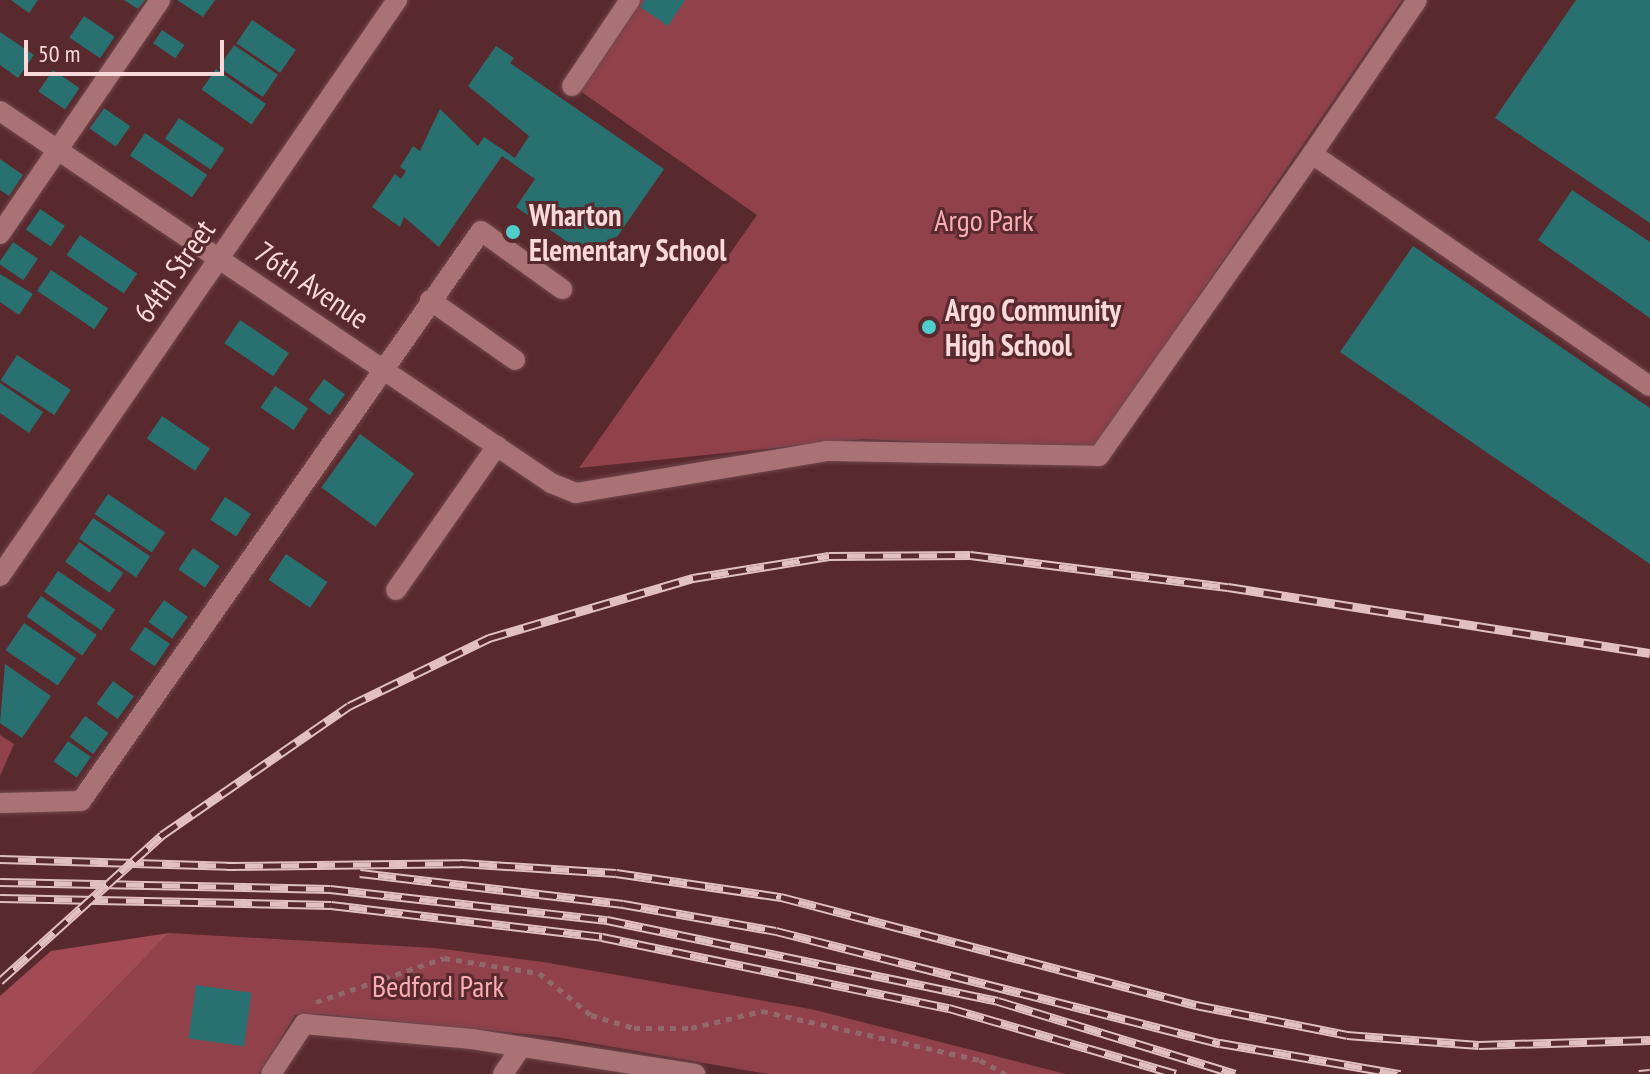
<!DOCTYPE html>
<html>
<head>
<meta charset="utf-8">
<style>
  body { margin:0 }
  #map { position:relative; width:1650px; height:1074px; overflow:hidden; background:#58292d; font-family:"PT Sans Narrow",sans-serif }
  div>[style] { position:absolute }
  .green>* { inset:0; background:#91414a }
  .forest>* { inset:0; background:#a34b54 }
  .building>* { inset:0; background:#297171; transform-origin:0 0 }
  .path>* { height:5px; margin-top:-2.5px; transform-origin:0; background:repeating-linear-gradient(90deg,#92686b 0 6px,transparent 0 12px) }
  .roads { filter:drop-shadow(0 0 2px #70484c) drop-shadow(0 0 2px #70484c) }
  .minor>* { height:20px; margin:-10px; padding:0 10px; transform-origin:10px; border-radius:10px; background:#a97275 }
  .rail>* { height:9px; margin-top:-4.5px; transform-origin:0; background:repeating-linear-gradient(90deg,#58292d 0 18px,#e2c0c1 0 36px); box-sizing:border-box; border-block:2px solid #e2c0c1 }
  .dots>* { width:22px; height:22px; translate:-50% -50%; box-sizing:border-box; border:4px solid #58292d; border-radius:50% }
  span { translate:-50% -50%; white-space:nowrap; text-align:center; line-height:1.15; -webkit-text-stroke:6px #58292d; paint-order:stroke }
  .poi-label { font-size:30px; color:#f9d9da; font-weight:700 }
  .left { translate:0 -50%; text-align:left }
  .park-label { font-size:30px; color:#f9aeb2 }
  .street-label { font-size:30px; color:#f9d9da }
  .scale { position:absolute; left:24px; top:40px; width:200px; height:36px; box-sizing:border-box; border:4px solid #f9d9da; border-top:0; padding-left:10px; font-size:24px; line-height:28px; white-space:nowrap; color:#f9d9da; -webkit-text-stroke:6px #58292d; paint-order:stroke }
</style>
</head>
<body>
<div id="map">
  <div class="green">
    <i style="clip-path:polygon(637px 0,1402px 0,1093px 450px,863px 439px,579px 468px,757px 215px,576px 88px)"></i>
    <i style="clip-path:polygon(0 735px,14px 744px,0 776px)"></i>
    <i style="clip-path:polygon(169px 933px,435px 948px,543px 962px,811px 1009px,1066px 1074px,767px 1074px,556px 1037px,320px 1014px,295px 1015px,259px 1074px,32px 1074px)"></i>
  </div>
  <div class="forest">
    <i style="clip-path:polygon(169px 933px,32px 1074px,0 1074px,0 996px,51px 951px)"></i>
  </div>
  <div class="building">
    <i style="clip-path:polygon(11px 0,38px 0,29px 13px)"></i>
    <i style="clip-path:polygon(124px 0,145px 0,138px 9px)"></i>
    <i style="clip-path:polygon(177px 0,215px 0,203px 17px)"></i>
    <i style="clip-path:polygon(645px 0,685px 0,668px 26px,640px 7px)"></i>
    <i style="clip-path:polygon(1576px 0,1650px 0,1650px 223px,1495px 118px)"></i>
    <i style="left:84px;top:16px;width:37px;height:26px;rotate:34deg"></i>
    <i style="left:252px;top:20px;width:53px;height:28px;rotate:34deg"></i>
    <i style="left:162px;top:30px;width:27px;height:16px;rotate:34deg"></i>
    <i style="clip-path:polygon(0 32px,34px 55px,18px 78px,0 65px)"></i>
    <i style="left:234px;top:45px;width:53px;height:27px;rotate:34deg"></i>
    <i style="clip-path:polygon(496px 46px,514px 58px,510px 63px,664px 169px,599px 263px,516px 207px,535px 179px,502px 156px,439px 247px,404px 217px,400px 227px,372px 207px,395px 174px,401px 179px,406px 171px,400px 167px,413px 146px,420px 151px,440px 109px,478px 146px,484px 137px,515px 158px,529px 136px,468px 86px)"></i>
    <i style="left:216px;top:69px;width:61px;height:25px;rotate:35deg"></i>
    <i style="left:53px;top:70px;width:32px;height:26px;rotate:34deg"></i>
    <i style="left:104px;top:108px;width:32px;height:25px;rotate:35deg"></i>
    <i style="left:179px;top:118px;width:55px;height:25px;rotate:34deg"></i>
    <i style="left:145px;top:133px;width:75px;height:27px;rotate:34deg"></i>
    <i style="clip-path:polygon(0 159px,23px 175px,9px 196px,0 190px)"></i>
    <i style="clip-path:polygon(1572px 190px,1650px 242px,1650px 318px,1538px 240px)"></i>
    <i style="left:40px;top:209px;width:30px;height:25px;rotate:34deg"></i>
    <i style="left:80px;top:235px;width:69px;height:24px;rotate:34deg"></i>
    <i style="left:13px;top:242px;width:30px;height:26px;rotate:34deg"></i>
    <i style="clip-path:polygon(1413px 246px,1650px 408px,1650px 564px,1340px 352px)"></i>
    <i style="left:51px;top:270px;width:69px;height:25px;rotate:34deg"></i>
    <i style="clip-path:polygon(0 274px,33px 294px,19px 315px,0 302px)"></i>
    <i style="left:240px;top:320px;width:59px;height:28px;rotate:34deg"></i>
    <i style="left:17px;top:355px;width:64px;height:30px;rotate:33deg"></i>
    <i style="left:324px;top:379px;width:26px;height:26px;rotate:36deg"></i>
    <i style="clip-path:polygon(0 383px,43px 412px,29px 433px,0 413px)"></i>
    <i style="left:275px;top:386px;width:40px;height:26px;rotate:34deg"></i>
    <i style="left:162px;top:416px;width:58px;height:27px;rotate:34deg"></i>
    <i style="left:360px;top:434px;width:67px;height:66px;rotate:36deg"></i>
    <i style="left:108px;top:494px;width:69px;height:24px;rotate:34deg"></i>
    <i style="left:225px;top:497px;width:31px;height:27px;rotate:33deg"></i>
    <i style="left:93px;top:518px;width:69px;height:25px;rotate:34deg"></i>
    <i style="left:79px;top:542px;width:54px;height:24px;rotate:35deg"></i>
    <i style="left:193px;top:548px;width:32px;height:26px;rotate:34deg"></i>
    <i style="left:286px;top:554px;width:50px;height:31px;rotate:34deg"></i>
    <i style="left:58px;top:571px;width:69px;height:25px;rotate:34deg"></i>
    <i style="left:41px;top:596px;width:68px;height:25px;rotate:35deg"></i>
    <i style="left:164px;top:600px;width:29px;height:27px;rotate:35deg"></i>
    <i style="left:24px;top:623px;width:63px;height:33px;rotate:34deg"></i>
    <i style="left:145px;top:627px;width:30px;height:27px;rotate:34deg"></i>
    <i style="clip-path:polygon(5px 664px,51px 696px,22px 738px,0 723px)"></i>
    <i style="left:113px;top:681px;width:26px;height:28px;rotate:36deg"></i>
    <i style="left:85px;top:716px;width:29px;height:26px;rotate:36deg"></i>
    <i style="left:68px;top:741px;width:28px;height:25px;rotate:35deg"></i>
    <i style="left:196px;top:985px;width:56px;height:54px;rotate:8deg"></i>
  </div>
  <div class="path">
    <i style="left:316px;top:1002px;width:135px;rotate:-19deg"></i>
    <i style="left:444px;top:958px;width:96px;rotate:9deg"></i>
    <i style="left:539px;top:973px;width:67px;rotate:38.9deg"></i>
    <i style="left:591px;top:1015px;width:45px;rotate:16.8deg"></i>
    <i style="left:634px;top:1028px;width:57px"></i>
    <i style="left:691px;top:1028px;width:73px;rotate:-13.5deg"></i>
    <i style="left:762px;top:1011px;width:223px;rotate:12.7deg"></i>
    <i style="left:980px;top:1060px;width:29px;rotate:29deg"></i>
  </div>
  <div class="roads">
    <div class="minor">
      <i style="left:572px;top:86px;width:104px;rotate:-56deg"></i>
      <i style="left:0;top:111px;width:665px;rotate:34.02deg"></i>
      <i style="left:551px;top:483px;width:27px;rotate:22deg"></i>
      <i style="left:576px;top:493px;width:254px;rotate:-9.5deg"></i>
      <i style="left:826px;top:451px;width:273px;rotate:1deg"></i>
      <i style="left:1099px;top:456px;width:370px;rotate:-54.8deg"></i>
      <i style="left:1312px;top:154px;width:410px;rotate:34.5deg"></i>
      <i style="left:1312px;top:154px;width:186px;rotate:-55.7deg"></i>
      <i style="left:0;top:234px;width:283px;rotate:-55.6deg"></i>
      <i style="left:430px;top:300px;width:104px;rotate:35.2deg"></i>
      <i style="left:0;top:576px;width:700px;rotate:-55.42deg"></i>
      <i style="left:396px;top:590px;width:176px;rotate:-55deg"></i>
      <i style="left:0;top:803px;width:81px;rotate:-1.4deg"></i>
      <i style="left:81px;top:801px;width:696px;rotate:-54.94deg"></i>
      <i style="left:481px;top:231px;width:100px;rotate:35.6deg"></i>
      <i style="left:271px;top:1074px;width:60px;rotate:-56.6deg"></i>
      <i style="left:304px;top:1024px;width:169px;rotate:5.1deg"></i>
      <i style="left:472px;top:1039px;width:226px;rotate:8.9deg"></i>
      <i style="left:503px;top:1074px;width:32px;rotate:-56deg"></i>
    </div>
  </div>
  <div class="rail">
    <i style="left:0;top:859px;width:236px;rotate:1.7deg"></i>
    <i style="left:227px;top:866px;width:234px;rotate:-0.7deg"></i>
    <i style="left:461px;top:863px;width:155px;rotate:3.7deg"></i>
    <i style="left:616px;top:873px;width:167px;rotate:8.3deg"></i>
    <i style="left:781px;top:897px;width:429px;rotate:14.6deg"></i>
    <i style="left:1196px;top:1005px;width:154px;rotate:11.2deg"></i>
    <i style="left:1347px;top:1035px;width:132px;rotate:4.3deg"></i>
    <i style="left:1479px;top:1045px;width:171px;rotate:-1.7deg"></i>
    <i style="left:360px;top:873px;width:265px;rotate:6.7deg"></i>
    <i style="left:623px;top:904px;width:155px;rotate:10deg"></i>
    <i style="left:776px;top:931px;width:458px;rotate:14.2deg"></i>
    <i style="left:1220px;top:1043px;width:183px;rotate:9.8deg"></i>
    <i style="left:0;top:882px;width:330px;rotate:1.2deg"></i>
    <i style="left:330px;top:889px;width:279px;rotate:6.4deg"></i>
    <i style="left:607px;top:920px;width:399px;rotate:11.7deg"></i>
    <i style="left:998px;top:1001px;width:248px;rotate:17.1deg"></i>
    <i style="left:0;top:898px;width:331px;rotate:1.2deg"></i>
    <i style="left:331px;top:905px;width:273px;rotate:6.7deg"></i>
    <i style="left:602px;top:937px;width:354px;rotate:11.6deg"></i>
    <i style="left:949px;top:1008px;width:236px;rotate:16.2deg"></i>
    <i style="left:0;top:981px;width:218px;rotate:-42deg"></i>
    <i style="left:162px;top:835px;width:227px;rotate:-34.6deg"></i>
    <i style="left:349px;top:706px;width:156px;rotate:-25.9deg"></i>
    <i style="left:489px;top:638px;width:213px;rotate:-16.4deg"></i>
    <i style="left:693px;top:578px;width:138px;rotate:-9.2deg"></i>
    <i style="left:829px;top:556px;width:141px;rotate:-0.4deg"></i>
    <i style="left:970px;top:555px;width:260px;rotate:7.1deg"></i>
    <i style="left:1228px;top:587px;width:427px;rotate:8.9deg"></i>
    <i style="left:1639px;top:1074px;width:11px;rotate:-5deg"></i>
  </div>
  <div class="dots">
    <i style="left:513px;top:232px;background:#52cdcd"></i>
    <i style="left:929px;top:327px;background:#52cdcd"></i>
  </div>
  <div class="poi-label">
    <span class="left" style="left:529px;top:232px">Wharton<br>Elementary School</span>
    <span class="left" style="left:945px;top:327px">Argo Community<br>High School</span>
  </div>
  <div class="park-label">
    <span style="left:984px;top:220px">Argo Park</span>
    <span style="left:438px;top:986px">Bedford Park</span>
  </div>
  <div class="street-label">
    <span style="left:174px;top:271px;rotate:-55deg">64th Street</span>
    <span style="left:312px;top:285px;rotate:34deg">76th Avenue</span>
  </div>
  <div class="scale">50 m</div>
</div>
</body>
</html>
